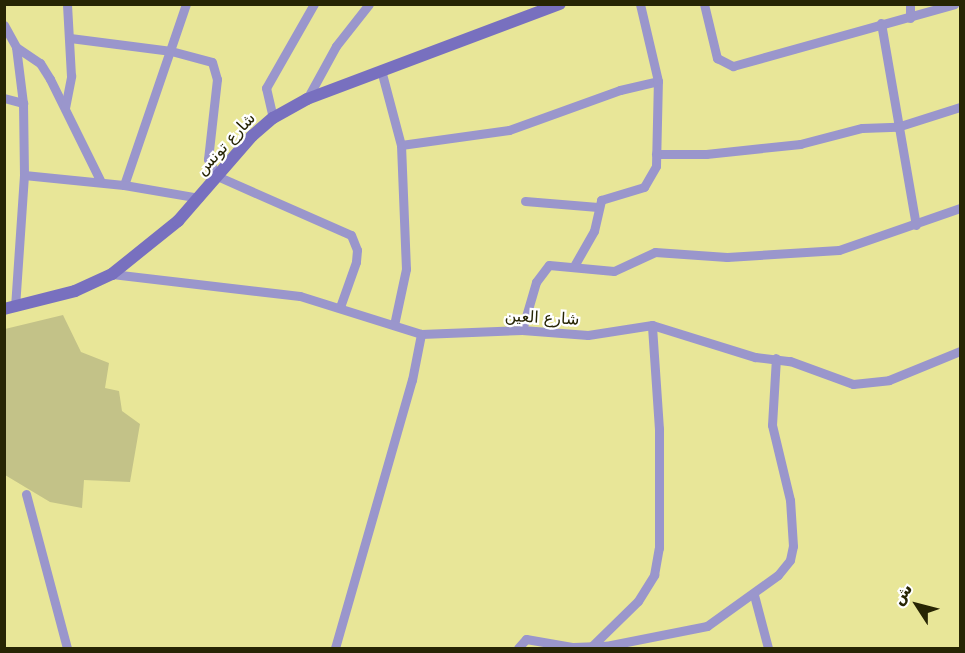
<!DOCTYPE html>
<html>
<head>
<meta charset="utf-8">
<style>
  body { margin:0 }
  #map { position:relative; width:965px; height:653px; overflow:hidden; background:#e8e698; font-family:"DejaVu Sans",Vazirmatn,sans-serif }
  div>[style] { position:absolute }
  .green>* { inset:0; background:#c3c288 }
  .street>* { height:9px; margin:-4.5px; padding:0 4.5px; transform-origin:4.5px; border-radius:4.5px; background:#9a96cc }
  .secondary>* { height:12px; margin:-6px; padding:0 6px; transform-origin:6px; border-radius:6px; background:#7870bf }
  span { translate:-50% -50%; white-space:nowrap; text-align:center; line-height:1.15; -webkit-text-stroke:4.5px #fff; paint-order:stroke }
  .street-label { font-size:16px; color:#272504 }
  .frame { position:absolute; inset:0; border:6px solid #272504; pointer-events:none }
  .north { position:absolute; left:887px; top:575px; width:60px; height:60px; -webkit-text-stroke:4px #fff; paint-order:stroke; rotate:306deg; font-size:16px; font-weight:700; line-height:24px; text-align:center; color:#272504 }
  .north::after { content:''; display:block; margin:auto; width:21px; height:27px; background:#272504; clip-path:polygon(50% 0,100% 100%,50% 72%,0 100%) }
</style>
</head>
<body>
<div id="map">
  <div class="green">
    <i style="clip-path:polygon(63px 315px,81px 352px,109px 363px,105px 388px,119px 391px,122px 411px,140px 424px,130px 482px,84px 480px,82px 508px,50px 502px,5px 475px,5px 329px)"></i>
  </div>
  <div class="street">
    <i style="left:704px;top:4px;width:56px;rotate:76.5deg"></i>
    <i style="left:717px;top:58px;width:18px;rotate:27deg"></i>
    <i style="left:733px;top:66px;width:230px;rotate:-15.6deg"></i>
    <i style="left:910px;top:4px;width:14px;rotate:90deg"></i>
    <i style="left:881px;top:23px;width:205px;rotate:80.2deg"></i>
    <i style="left:4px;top:25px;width:25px;rotate:61deg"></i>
    <i style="left:16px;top:47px;width:56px;rotate:82.9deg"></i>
    <i style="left:23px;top:103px;width:72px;rotate:89.2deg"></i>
    <i style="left:24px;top:175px;width:132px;rotate:93.9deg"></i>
    <i style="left:70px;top:38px;width:102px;rotate:7.3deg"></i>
    <i style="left:171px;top:51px;width:42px;rotate:15deg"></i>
    <i style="left:212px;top:62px;width:18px;rotate:74deg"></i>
    <i style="left:217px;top:79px;width:81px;rotate:96.4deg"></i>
    <i style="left:208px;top:159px;width:19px;rotate:62deg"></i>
    <i style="left:217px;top:176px;width:146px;rotate:23.8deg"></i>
    <i style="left:351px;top:235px;width:16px;rotate:68deg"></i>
    <i style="left:357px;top:250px;width:12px;rotate:95deg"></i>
    <i style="left:356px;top:262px;width:48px;rotate:109.6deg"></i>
    <i style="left:16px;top:47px;width:29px;rotate:34deg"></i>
    <i style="left:40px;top:63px;width:19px;rotate:58deg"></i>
    <i style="left:50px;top:79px;width:115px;rotate:63.7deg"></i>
    <i style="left:381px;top:70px;width:78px;rotate:75.1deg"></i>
    <i style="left:401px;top:145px;width:124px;rotate:87.7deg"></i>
    <i style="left:406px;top:269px;width:57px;rotate:102.1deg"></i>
    <i style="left:4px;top:98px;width:20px;rotate:15deg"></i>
    <i style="left:307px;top:99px;width:60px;rotate:-61.3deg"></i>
    <i style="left:336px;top:46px;width:53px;rotate:-51.8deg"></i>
    <i style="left:65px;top:108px;width:33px;rotate:-79deg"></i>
    <i style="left:71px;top:76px;width:72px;rotate:-93.2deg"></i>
    <i style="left:273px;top:118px;width:31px;rotate:-103deg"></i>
    <i style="left:266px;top:88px;width:97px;rotate:-60.3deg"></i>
    <i style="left:401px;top:145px;width:109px;rotate:-7.9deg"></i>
    <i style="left:509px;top:130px;width:118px;rotate:-19.8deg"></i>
    <i style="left:620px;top:90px;width:39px;rotate:-13deg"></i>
    <i style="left:656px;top:154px;width:50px"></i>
    <i style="left:706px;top:154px;width:95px;rotate:-6.1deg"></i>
    <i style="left:800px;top:144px;width:64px;rotate:-14.5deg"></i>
    <i style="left:862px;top:128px;width:35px;rotate:-2deg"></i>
    <i style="left:897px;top:127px;width:66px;rotate:-17.6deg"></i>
    <i style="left:24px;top:175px;width:100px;rotate:5.7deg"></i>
    <i style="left:124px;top:185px;width:191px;rotate:-71.1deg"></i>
    <i style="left:124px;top:185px;width:76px;rotate:9.8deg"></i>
    <i style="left:525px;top:201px;width:73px;rotate:4.7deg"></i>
    <i style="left:574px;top:266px;width:40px;rotate:-60.3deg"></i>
    <i style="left:594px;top:231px;width:32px;rotate:-77deg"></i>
    <i style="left:601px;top:200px;width:45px;rotate:-16.8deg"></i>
    <i style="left:644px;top:187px;width:24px;rotate:-60deg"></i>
    <i style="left:656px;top:166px;width:85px;rotate:-88.7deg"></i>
    <i style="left:658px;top:81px;width:79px;rotate:-103.2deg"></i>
    <i style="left:112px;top:274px;width:189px;rotate:6.7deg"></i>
    <i style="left:300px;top:296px;width:127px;rotate:17.4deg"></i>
    <i style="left:421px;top:334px;width:101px;rotate:-2.3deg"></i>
    <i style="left:522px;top:330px;width:66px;rotate:4.3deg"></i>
    <i style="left:588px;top:335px;width:65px;rotate:-8.9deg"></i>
    <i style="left:652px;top:325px;width:108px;rotate:17.3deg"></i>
    <i style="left:755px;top:357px;width:35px;rotate:7deg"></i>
    <i style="left:790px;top:361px;width:67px;rotate:20.1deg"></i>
    <i style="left:853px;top:384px;width:36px;rotate:-6deg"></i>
    <i style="left:889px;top:380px;width:77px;rotate:-22.2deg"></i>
    <i style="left:522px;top:330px;width:50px;rotate:-73.7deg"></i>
    <i style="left:536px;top:282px;width:21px;rotate:-53deg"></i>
    <i style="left:549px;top:265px;width:65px;rotate:5.3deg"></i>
    <i style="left:614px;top:271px;width:45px;rotate:-24.9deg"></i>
    <i style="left:655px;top:252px;width:72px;rotate:4deg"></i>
    <i style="left:727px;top:257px;width:112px;rotate:-3.6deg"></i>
    <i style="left:839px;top:250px;width:128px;rotate:-19.1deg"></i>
    <i style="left:26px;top:494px;width:159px;rotate:75.1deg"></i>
    <i style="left:754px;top:595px;width:55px;rotate:75.2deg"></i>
    <i style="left:592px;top:646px;width:64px;rotate:-44.4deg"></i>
    <i style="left:638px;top:601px;width:31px;rotate:-58deg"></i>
    <i style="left:654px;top:575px;width:27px;rotate:-80deg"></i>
    <i style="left:659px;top:548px;width:119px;rotate:-90deg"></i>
    <i style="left:659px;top:429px;width:104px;rotate:-93.9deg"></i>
    <i style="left:335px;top:648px;width:279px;rotate:-74deg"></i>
    <i style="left:412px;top:380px;width:47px;rotate:-78.9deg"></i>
    <i style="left:518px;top:648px;width:12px;rotate:-48deg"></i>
    <i style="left:526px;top:639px;width:48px;rotate:9.7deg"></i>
    <i style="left:573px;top:647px;width:33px;rotate:-2deg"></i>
    <i style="left:606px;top:646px;width:103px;rotate:-11.2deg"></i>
    <i style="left:707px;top:626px;width:87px;rotate:-35.7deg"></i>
    <i style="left:778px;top:575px;width:19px;rotate:-51deg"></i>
    <i style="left:790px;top:560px;width:14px;rotate:-78deg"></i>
    <i style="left:793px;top:546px;width:46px;rotate:-93.7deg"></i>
    <i style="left:790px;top:500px;width:77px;rotate:-103.5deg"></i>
    <i style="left:772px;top:425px;width:67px;rotate:-86.6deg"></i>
  </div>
  <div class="secondary">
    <i style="left:4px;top:309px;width:73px;rotate:-14.2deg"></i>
    <i style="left:75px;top:291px;width:41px;rotate:-24.7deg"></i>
    <i style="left:112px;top:274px;width:85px;rotate:-38.8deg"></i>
    <i style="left:178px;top:221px;width:113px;rotate:-49deg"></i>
    <i style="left:252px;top:136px;width:28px;rotate:-41deg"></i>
    <i style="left:273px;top:118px;width:39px;rotate:-29deg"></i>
    <i style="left:307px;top:99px;width:270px;rotate:-20.6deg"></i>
  </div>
  <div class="street-label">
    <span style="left:226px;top:144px;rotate:-47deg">شارع تونس</span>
    <span style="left:542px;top:318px;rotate:3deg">شارع العين</span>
  </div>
  <div class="frame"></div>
  <div class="north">ش</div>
</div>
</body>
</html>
